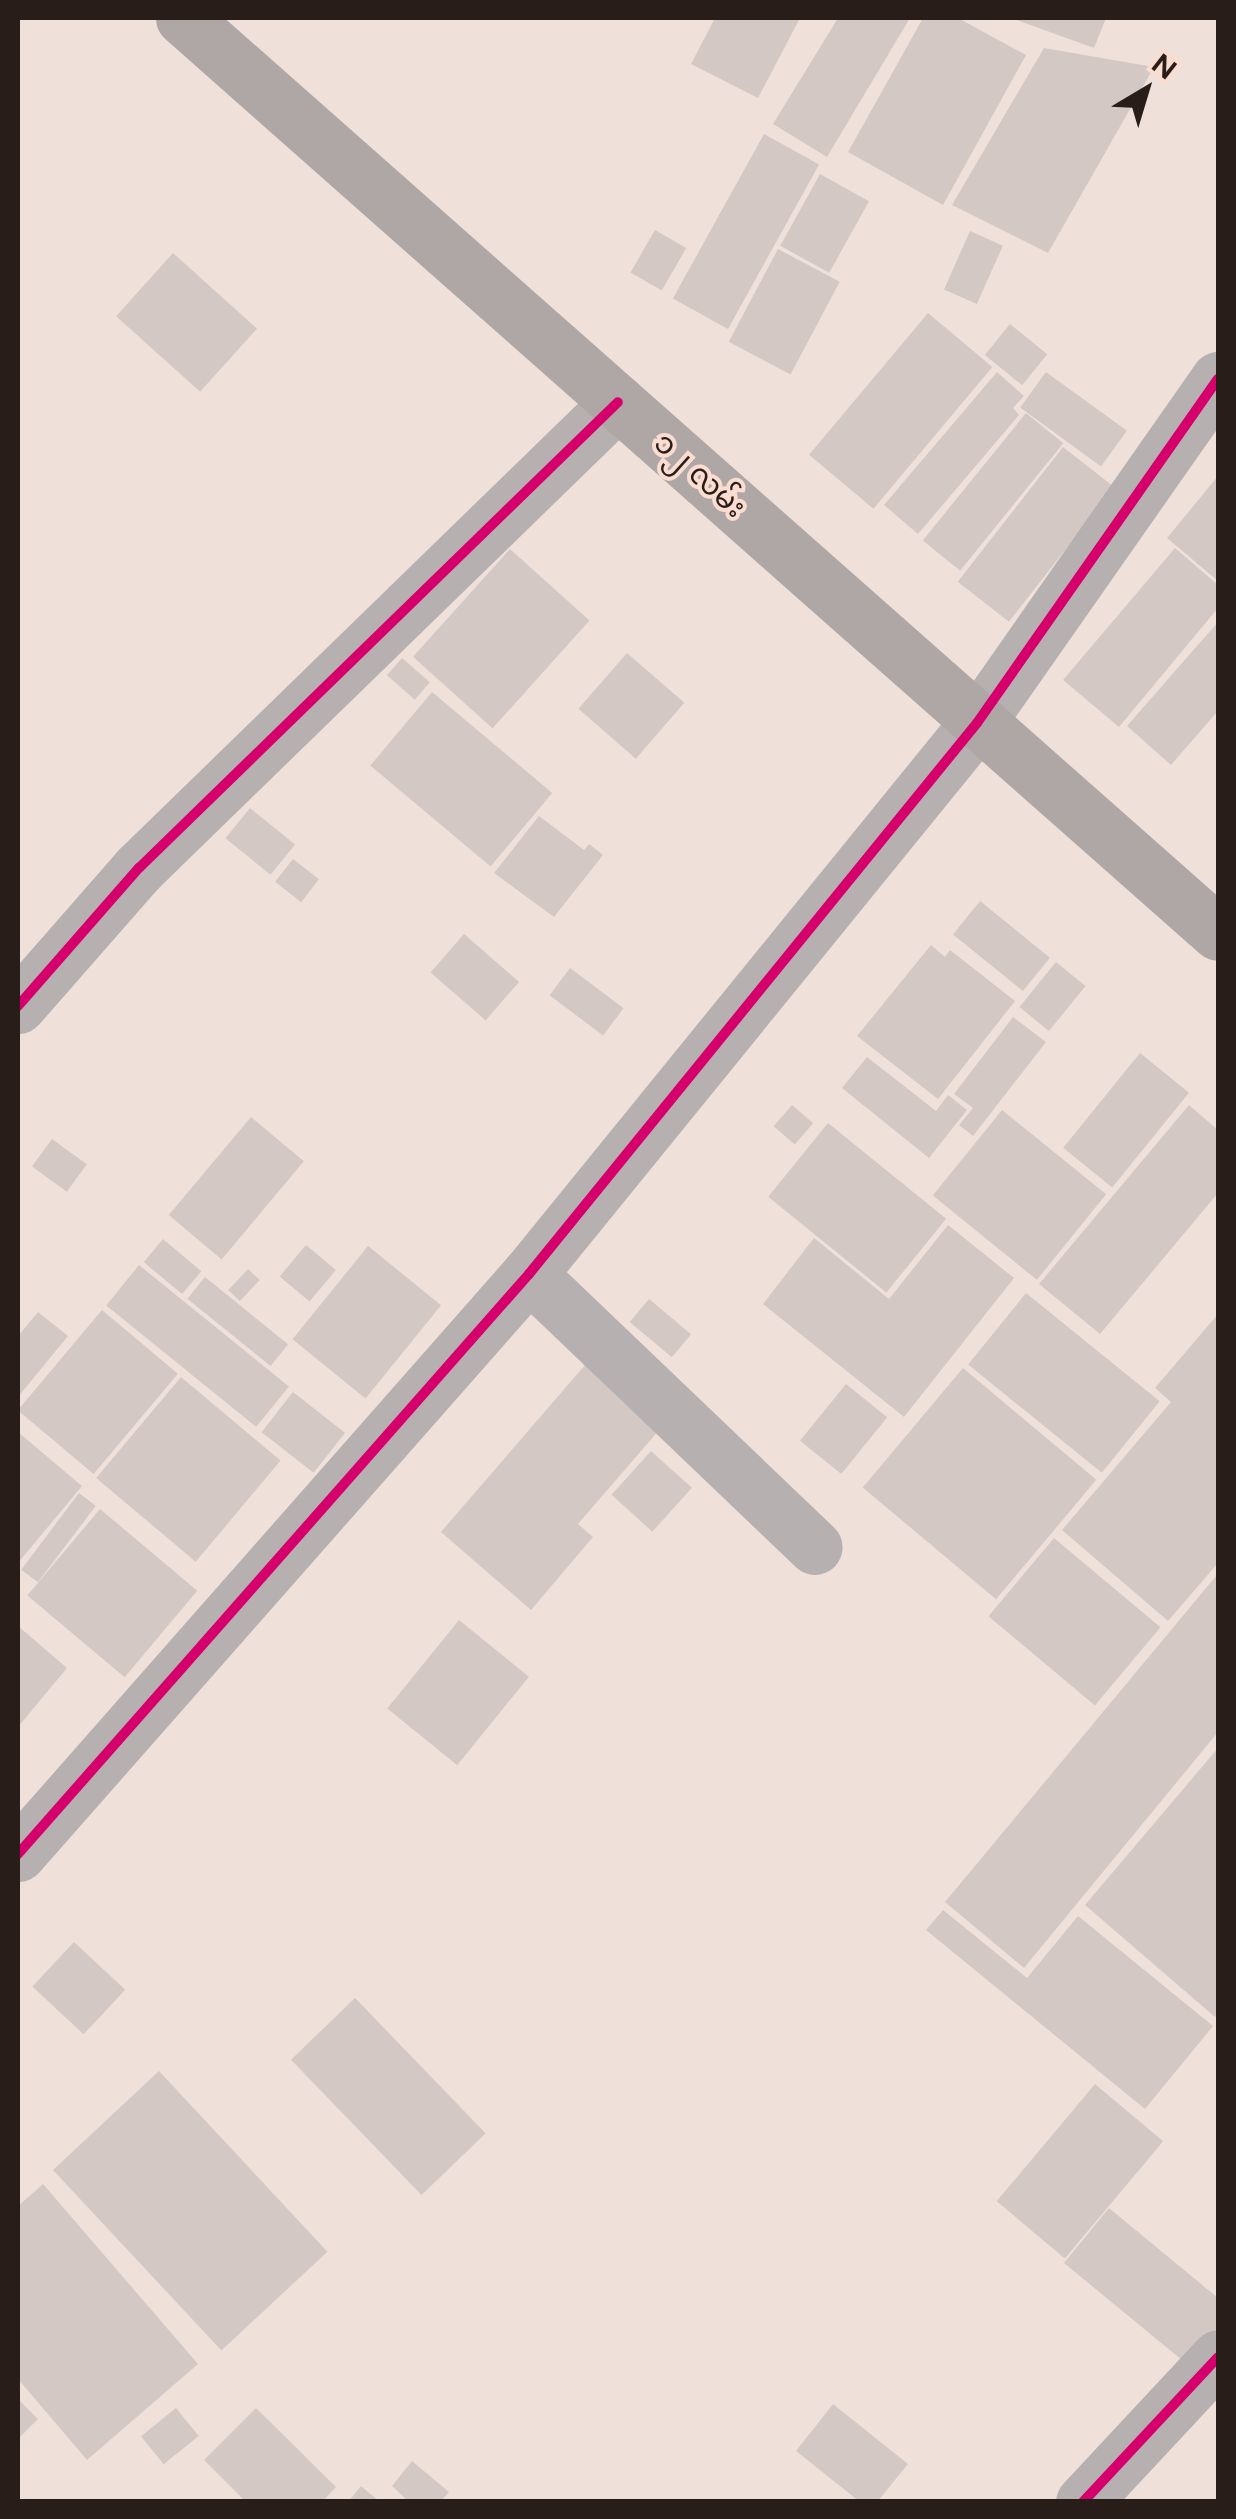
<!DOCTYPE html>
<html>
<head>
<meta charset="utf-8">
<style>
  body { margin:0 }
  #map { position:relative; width:1236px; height:2519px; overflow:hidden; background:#f0e0da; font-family:Figtree,"Noto Sans Myanmar",sans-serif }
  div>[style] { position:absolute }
  .building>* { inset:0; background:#d4c8c4; transform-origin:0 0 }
  .minor>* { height:55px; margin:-27.5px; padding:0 27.5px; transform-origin:27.5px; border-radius:27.5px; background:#b7b0b0 }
  .secondary>* { height:55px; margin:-27.5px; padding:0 27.5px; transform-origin:27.5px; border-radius:27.5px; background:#aea7a6 }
  .cycleway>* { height:10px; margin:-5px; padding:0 5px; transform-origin:5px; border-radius:5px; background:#d6006c }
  span { translate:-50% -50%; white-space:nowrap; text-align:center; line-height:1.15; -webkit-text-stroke:8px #faddd0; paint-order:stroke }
  .street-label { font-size:30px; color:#281d19 }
  .frame { position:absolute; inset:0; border:20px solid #281d19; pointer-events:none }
  .north { position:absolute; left:1096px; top:40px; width:100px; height:100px; -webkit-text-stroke:8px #faddd0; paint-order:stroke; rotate:38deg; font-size:28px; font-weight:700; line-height:40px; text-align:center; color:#281d19 }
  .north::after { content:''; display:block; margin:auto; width:35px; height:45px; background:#281d19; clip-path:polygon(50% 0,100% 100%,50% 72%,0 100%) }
</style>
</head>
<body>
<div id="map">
  <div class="building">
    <i style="clip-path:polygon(715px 18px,800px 18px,758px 98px,691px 64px)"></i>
    <i style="clip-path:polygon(838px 18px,910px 18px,827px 157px,773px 124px)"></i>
    <i style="clip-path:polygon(923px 18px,958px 18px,1026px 55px,943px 205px,848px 152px)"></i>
    <i style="clip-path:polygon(1011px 18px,1106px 18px,1094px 48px)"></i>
    <i style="clip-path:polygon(1044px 48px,1154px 67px,1048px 253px,952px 205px)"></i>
    <i style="left:764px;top:134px;width:63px;height:188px;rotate:29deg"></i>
    <i style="left:820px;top:174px;width:56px;height:82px;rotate:29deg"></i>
    <i style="left:655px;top:230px;width:36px;height:49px;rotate:30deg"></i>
    <i style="left:970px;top:231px;width:36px;height:64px;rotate:24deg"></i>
    <i style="left:778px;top:249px;width:70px;height:105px;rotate:28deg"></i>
    <i style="left:173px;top:253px;width:113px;height:85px;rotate:42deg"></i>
    <i style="left:928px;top:313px;width:84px;height:185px;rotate:40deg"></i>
    <i style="left:1010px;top:324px;width:48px;height:40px;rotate:39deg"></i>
    <i style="clip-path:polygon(997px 372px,1024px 396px,1013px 408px,1019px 415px,918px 534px,884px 505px)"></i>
    <i style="left:1046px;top:372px;width:100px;height:44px;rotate:36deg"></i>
    <i style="left:1026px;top:413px;width:48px;height:164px;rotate:39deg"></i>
    <i style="left:1063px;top:447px;width:65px;height:171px;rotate:38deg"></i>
    <i style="clip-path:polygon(1218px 476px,1218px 581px,1167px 538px)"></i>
    <i style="clip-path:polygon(1175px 548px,1218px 585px,1218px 608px,1119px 727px,1063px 680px)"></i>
    <i style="left:510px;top:549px;width:107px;height:145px;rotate:42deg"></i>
    <i style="clip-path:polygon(1218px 622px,1218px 711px,1171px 765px,1127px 726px)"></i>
    <i style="left:627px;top:653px;width:76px;height:74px;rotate:41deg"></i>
    <i style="left:402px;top:658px;width:37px;height:23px;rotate:41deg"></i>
    <i style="left:432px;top:692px;width:157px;height:96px;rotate:40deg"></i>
    <i style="left:250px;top:808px;width:58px;height:39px;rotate:39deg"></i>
    <i style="clip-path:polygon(539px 816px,584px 850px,589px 844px,603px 855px,554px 917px,494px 873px)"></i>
    <i style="left:293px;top:859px;width:33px;height:29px;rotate:38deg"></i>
    <i style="left:980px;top:901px;width:90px;height:43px;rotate:39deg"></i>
    <i style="left:464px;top:934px;width:73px;height:51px;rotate:41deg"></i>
    <i style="clip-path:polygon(931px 945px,945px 957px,950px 950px,1015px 1001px,938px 1099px,857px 1036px)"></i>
    <i style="left:1056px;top:962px;width:38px;height:58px;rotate:39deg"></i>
    <i style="left:570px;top:968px;width:67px;height:34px;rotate:37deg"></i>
    <i style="clip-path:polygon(1013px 1017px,1046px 1042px,973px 1136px,959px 1125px,973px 1108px,954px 1094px)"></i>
    <i style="left:1140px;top:1053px;width:63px;height:122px;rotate:39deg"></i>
    <i style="clip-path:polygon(867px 1057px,936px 1111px,948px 1095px,967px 1110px,929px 1158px,842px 1088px)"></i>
    <i style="left:792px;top:1105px;width:28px;height:28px;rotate:41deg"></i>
    <i style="clip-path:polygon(1189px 1105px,1218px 1130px,1218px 1193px,1100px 1334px,1039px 1284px)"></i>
    <i style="left:1002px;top:1110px;width:134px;height:110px;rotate:39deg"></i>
    <i style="left:251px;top:1117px;width:69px;height:128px;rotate:40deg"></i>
    <i style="left:828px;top:1123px;width:152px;height:95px;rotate:39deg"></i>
    <i style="left:52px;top:1139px;width:43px;height:34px;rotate:36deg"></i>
    <i style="clip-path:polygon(948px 1225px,1014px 1278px,904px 1417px,763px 1304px,814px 1238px,889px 1299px)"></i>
    <i style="left:163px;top:1239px;width:50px;height:30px;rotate:40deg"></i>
    <i style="left:306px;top:1245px;width:39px;height:41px;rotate:40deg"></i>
    <i style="left:368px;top:1246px;width:94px;height:120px;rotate:39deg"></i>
    <i style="left:139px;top:1265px;width:193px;height:52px;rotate:39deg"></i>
    <i style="left:248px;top:1269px;width:16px;height:29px;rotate:43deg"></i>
    <i style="left:205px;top:1277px;width:107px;height:28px;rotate:39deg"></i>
    <i style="left:1026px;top:1293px;width:172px;height:92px;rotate:39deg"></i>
    <i style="left:649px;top:1299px;width:55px;height:30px;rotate:40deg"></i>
    <i style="left:102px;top:1310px;width:99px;height:131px;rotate:40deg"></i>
    <i style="clip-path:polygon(38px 1312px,68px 1336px,18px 1397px,18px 1336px)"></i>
    <i style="clip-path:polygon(1218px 1314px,1218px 1563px,1168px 1621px,1062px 1530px,1171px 1402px,1155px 1388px)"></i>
    <i style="clip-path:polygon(591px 1358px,666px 1422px,578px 1524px,593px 1537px,531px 1610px,441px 1532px)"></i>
    <i style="left:963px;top:1368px;width:174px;height:156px;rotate:40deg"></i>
    <i style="left:181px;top:1377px;width:130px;height:132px;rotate:40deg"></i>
    <i style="left:846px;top:1384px;width:53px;height:73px;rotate:39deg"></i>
    <i style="left:293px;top:1392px;width:66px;height:51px;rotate:38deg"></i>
    <i style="clip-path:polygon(18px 1432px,82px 1486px,18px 1563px)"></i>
    <i style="left:651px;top:1451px;width:55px;height:59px;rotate:42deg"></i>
    <i style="left:79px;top:1493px;width:21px;height:96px;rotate:37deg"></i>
    <i style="left:100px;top:1509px;width:127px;height:113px;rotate:40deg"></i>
    <i style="left:1054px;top:1538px;width:139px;height:102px;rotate:40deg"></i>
    <i style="clip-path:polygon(1216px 1576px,1218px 1732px,1024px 1968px,945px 1902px)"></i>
    <i style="left:459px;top:1620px;width:90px;height:114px;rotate:39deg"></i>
    <i style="clip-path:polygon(18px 1626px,67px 1668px,18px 1727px)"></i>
    <i style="clip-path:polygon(1218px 1748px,1218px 2013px,1215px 2017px,1085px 1905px)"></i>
    <i style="clip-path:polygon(943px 1910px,1027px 1978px,1078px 1916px,1213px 2026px,1145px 2109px,926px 1930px)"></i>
    <i style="left:74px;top:1942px;width:70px;height:61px;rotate:43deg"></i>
    <i style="left:355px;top:1998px;width:188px;height:89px;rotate:46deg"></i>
    <i style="left:159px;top:2071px;width:247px;height:145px;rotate:47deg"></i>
    <i style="left:1095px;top:2084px;width:89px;height:153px;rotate:40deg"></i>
    <i style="clip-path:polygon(43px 2184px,198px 2364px,87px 2460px,18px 2379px,18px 2206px)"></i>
    <i style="clip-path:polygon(1109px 2208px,1218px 2298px,1218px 2340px,1194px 2370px,1064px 2263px)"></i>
    <i style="clip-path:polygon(18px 2399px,38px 2419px,18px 2439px)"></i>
    <i style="clip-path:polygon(833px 2404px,908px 2464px,877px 2502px,860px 2502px,796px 2451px)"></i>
    <i style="left:176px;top:2408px;width:36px;height:45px;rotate:51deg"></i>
    <i style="clip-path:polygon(256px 2408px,336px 2487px,322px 2502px,246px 2502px,204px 2460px)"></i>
    <i style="clip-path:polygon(412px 2461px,449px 2492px,440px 2502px,409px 2502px,392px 2486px)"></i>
    <i style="clip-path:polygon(361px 2486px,380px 2502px,348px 2502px)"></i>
  </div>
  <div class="minor">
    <i style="left:18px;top:1006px;width:184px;rotate:-48.8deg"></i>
    <i style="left:139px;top:868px;width:668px;rotate:-44.21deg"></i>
    <i style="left:529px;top:1274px;width:395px;rotate:43.7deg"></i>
    <i style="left:18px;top:1854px;width:773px;rotate:-48.62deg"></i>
    <i style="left:529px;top:1274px;width:710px;rotate:-50.89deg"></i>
    <i style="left:977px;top:723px;width:420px;rotate:-55deg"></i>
    <i style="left:1083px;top:2502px;width:198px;rotate:-47deg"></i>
  </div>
  <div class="secondary">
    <i style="left:183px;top:18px;width:1381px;rotate:41.48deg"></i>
  </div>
  <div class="cycleway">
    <i style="left:18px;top:1006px;width:184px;rotate:-48.8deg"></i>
    <i style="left:139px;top:868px;width:668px;rotate:-44.21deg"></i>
    <i style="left:18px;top:1854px;width:773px;rotate:-48.62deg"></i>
    <i style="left:529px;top:1274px;width:710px;rotate:-50.89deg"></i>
    <i style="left:977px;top:723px;width:420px;rotate:-55deg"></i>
    <i style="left:1083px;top:2502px;width:198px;rotate:-47deg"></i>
  </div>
  <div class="street-label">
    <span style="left:700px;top:475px;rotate:42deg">၁၂ လမ်း</span>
  </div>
  <div class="frame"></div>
  <div class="north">N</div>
</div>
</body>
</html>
